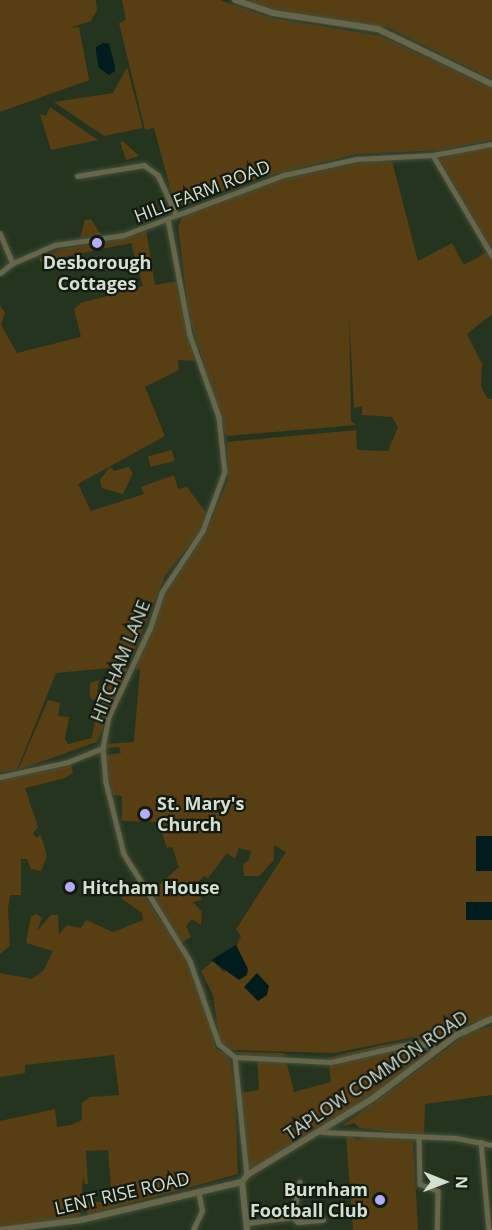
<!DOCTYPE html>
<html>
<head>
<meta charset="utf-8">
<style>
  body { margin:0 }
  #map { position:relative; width:492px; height:1230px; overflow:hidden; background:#25341e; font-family:"Open Sans",sans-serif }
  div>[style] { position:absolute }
  .green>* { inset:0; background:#583e13; transform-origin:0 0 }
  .water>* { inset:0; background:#001c1d; transform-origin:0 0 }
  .roads { filter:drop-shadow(0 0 2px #414f3b) drop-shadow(0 0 2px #414f3b) }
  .minor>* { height:4.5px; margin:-2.25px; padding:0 2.25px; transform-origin:2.25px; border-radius:2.25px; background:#67664a }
  .tertiary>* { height:6px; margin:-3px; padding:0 3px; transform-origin:3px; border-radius:3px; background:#67664a }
  .dots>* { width:16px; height:16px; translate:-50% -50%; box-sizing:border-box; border:3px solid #131a10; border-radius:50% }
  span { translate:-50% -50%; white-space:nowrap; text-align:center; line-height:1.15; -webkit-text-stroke:4.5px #131a10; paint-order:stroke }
  .street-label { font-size:18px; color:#d5dfd1 }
  .poi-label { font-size:18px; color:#d5dfd1; font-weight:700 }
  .left { translate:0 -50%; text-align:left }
  .right { translate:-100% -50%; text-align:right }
  .north { position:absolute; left:414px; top:1152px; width:60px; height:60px; -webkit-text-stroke:4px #131a10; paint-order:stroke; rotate:91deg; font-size:16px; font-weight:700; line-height:24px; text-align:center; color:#d5dfd1 }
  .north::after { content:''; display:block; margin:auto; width:21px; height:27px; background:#d5dfd1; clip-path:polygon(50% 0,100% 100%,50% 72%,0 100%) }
</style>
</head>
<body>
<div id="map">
  <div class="green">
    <i style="clip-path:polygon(0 0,96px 0,97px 10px,91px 21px,69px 28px,79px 27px,89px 80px,0 112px)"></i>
    <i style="clip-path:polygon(122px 0,220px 0,272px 18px,381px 36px,492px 88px,492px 140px,442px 150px,356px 154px,255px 179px,183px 205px,174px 203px,154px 128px,145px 130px,119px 23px,126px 20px)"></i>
    <i style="clip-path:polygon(242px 0,492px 0,492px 79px,389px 28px,280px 11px)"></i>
    <i style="clip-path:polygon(127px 67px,143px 128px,104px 136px,54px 102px,113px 93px)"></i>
    <i style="clip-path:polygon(50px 107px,98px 140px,51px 150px,40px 114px,46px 116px)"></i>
    <i style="clip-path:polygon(123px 141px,139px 156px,126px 160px,120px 142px)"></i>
    <i style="clip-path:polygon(492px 147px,492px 250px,440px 160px,447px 155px)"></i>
    <i style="clip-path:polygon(391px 157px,418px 261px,452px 243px,464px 265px,487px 252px,492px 260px,492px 314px,467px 334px,482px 364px,481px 386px,487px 398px,492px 399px,492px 1018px,468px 1024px,435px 1047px,414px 1037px,334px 1053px,231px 1050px,220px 1043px,213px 995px,201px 971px,213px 961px,224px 972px,241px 936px,236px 929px,286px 852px,274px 845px,274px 860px,259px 876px,244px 876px,243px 864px,249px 860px,251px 851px,239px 848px,235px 859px,227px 853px,208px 878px,204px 876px,192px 889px,201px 897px,201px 900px,193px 902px,202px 912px,201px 925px,192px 919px,186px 926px,191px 937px,181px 943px,151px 892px,179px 867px,172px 847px,167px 848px,158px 822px,122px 821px,122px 796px,112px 795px,104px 755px,121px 753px,119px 747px,106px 748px,106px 744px,134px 742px,140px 670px,134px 667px,153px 630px,162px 599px,207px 530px,228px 480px,227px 442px,356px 430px,357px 450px,388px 451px,398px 427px,392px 417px,362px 415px,362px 406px,354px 408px,349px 314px,351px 421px,356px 425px,226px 436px,189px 317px,178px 226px,184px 214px,264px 182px)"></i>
    <i style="clip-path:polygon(91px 219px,102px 236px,80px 238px,85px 220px)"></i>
    <i style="clip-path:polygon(146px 230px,155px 285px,178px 281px,195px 361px,178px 360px,179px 370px,145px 387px,165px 436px,78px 484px,91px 511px,144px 494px,141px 487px,174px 475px,178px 489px,187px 487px,207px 514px,202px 529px,165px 576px,97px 742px,18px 770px,48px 700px,60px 703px,58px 716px,69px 717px,65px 739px,68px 744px,92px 738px,98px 702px,90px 698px,90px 683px,99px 680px,97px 692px,105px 690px,120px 667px,56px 673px,17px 770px,0 772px,0 306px,5px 312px,1px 325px,17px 353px,81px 337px,74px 309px,81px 303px,143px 286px,131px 243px,40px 262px,40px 258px,61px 249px,129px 237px)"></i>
    <i style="left:172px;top:450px;width:11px;height:25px;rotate:75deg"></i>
    <i style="clip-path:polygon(110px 467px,114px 471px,129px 467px,133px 473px,123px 494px,102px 488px,100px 480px)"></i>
    <i style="clip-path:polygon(71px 765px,73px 772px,66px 778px,25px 788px,38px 827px,33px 833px,36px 838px,41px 835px,47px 856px,41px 871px,31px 869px,27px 859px,21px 859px,21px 895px,10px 895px,8px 909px,10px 946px,0 954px,0 780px)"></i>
    <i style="clip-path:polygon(139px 887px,205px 989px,216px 1049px,229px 1054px,235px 1090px,238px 1174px,88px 1215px,86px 1202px,112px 1202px,108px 1150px,86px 1151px,88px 1184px,85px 1184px,83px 1177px,80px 1217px,25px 1227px,0 1227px,0 1121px,55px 1109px,57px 1127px,71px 1125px,82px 1120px,82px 1103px,90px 1097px,119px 1095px,114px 1055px,25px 1065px,25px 1073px,0 1077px,0 973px,32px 979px,44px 970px,53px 951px,26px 943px,31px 916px,37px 914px,42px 918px,37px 931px,51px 915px,58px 915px,59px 934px,67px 925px,81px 928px,86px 920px,113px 932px,143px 920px,142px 913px,121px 898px)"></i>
    <i style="clip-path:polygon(492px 1026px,492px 1095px,425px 1104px,424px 1136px,360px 1128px,354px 1123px,341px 1127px,469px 1032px)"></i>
    <i style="clip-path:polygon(417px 1042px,424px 1045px,425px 1055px,358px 1106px,250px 1170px,244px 1167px,240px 1093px,259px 1090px,257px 1059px,234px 1052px,284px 1053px,294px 1092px,331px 1082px,328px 1058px,387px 1044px)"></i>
    <i style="clip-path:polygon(353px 1135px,357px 1140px,366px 1136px,413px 1140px,418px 1230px,353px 1230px,346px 1136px)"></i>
  </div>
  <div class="water">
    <i style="clip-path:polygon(103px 43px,109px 44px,115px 66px,115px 71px,109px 75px,99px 68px,96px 52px,96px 47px)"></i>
    <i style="left:476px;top:836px;width:16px;height:35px"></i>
    <i style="left:466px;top:902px;width:26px;height:18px"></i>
    <i style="clip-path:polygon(236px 945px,248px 969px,247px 975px,239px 980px,211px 960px)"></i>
    <i style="clip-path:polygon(257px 973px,269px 986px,267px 995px,258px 1001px,244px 987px)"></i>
  </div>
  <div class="roads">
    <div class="minor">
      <i style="left:433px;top:155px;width:116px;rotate:59.5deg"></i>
      <i style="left:77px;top:176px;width:68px;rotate:-9.3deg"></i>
      <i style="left:144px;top:165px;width:17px;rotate:36deg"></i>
      <i style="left:158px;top:175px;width:43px;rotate:65.2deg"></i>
      <i style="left:168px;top:219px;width:118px;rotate:79.3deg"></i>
      <i style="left:190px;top:335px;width:87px;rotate:70.5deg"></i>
      <i style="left:219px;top:417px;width:55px;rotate:83.8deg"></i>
      <i style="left:225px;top:472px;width:63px;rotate:110.4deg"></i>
      <i style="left:203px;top:531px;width:74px;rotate:123.5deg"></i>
      <i style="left:162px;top:593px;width:38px;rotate:108deg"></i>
      <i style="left:150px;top:629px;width:97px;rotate:115deg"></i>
      <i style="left:109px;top:717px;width:32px;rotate:101deg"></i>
      <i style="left:103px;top:748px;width:34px;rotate:85deg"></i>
      <i style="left:106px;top:782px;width:74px;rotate:76deg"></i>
      <i style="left:124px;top:854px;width:126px;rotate:58.3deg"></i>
      <i style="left:190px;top:961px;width:88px;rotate:70.7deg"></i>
      <i style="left:219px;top:1044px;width:21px;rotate:39deg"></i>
      <i style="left:235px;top:1057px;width:119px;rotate:84.2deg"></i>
      <i style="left:0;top:233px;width:33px;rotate:67deg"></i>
      <i style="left:0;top:273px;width:16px;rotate:-38deg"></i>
      <i style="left:13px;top:263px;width:46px;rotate:-23.2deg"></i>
      <i style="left:55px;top:245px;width:70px;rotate:-8.2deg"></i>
      <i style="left:124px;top:235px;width:171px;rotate:-20.6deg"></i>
      <i style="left:284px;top:175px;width:75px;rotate:-12.4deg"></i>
      <i style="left:357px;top:159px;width:76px;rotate:-3deg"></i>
      <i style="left:433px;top:155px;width:60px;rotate:-10.6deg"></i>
      <i style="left:0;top:777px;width:70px;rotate:-12.4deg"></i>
      <i style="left:68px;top:762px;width:38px;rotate:-22deg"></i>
      <i style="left:235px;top:1057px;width:96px;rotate:3deg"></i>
      <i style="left:331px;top:1062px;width:89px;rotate:-12.9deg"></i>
      <i style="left:418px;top:1042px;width:19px;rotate:21deg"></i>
      <i style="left:322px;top:1132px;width:134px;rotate:2.6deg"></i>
      <i style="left:456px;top:1138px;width:37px;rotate:11deg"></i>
      <i style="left:419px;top:1138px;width:46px;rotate:88.8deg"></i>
      <i style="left:420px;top:1184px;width:19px;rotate:21deg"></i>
      <i style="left:438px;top:1191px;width:39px;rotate:91deg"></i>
      <i style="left:481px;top:1142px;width:88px;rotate:84.8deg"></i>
      <i style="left:300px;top:1182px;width:36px;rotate:101deg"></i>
      <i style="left:293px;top:1217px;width:7px;rotate:45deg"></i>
      <i style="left:298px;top:1222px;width:25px;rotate:-5deg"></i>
      <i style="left:247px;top:1223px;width:46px;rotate:-7.4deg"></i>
      <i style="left:193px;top:1230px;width:21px;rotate:-65deg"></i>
      <i style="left:202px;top:1211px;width:20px;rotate:-101deg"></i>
    </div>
    <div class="tertiary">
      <i style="left:235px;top:0;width:40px;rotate:18.9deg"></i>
      <i style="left:273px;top:13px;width:106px;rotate:8.7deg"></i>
      <i style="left:378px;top:29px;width:127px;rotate:25.8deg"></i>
      <i style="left:242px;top:1182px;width:9px;rotate:-54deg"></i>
      <i style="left:247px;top:1175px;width:146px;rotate:-31.3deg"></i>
      <i style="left:372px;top:1099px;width:106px;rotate:-37deg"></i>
      <i style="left:457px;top:1035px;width:38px;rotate:-25deg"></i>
      <i style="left:242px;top:1182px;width:48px;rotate:84.1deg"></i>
      <i style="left:0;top:1230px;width:82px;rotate:-7deg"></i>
      <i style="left:81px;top:1220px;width:165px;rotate:-13.3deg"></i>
    </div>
  </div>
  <div class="dots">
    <i style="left:97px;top:243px;background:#b5acf8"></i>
    <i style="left:145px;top:814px;background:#b5acf8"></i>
    <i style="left:70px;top:887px;background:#b5acf8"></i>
    <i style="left:380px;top:1200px;background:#b5acf8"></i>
  </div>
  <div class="street-label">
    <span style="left:202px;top:191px;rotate:-21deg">HILL FARM ROAD</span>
    <span style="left:120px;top:661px;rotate:-68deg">HITCHAM LANE</span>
    <span style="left:376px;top:1075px;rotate:-34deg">TAPLOW COMMON ROAD</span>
    <span style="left:122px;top:1193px;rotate:-13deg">LENT RISE ROAD</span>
  </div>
  <div class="poi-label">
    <span style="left:97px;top:273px">Desborough<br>Cottages</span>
    <span class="left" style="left:157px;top:814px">St. Mary's<br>Church</span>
    <span class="left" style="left:82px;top:887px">Hitcham House</span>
    <span class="right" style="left:368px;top:1200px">Burnham<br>Football Club</span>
  </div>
  <div class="north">N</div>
</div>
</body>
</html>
